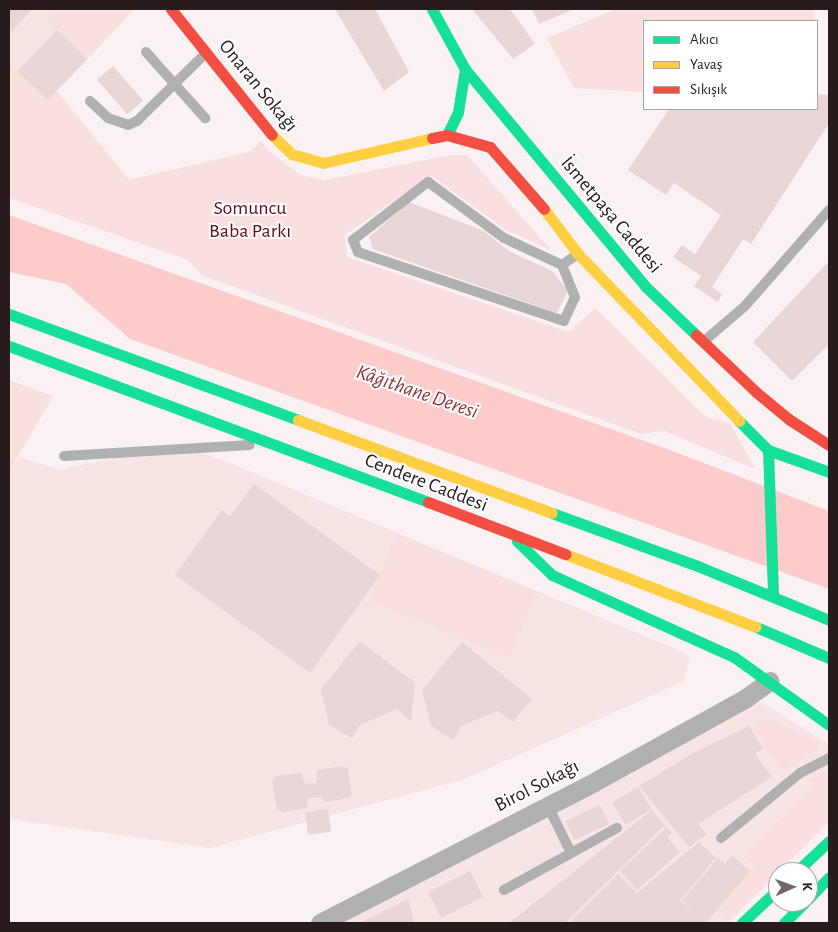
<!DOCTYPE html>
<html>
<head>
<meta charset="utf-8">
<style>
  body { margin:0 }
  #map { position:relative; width:838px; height:932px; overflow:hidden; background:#faf2f2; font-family:"Alegreya Sans",sans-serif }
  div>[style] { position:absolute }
  .built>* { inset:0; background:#f7e5e4 }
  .green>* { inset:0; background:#f9e0df; transform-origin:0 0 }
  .water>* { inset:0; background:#fbcccb }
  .building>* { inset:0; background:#e8d5d5; transform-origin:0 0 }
  .lane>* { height:10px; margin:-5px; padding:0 5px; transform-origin:5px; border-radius:5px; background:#aeb1af }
  .street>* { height:19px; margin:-9.5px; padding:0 9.5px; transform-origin:9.5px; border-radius:9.5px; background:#aeb1af }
  .fast>* { height:11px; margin:-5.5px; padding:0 5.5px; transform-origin:5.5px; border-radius:5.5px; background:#16e098 }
  .slow>* { height:11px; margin:-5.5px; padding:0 5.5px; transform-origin:5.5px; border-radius:5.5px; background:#ffcf43 }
  .jam>* { height:11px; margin:-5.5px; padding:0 5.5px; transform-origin:5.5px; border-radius:5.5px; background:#f24e42 }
  span { translate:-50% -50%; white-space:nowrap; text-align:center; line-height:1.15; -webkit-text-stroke:4px #fff; paint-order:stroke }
  .street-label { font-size:20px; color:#271b1b }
  .park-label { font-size:20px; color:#670b19 }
  .water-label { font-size:21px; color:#8e3439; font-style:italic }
  .frame { position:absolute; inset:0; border:10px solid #271b1b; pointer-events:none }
  .legend { position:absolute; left:643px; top:20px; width:175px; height:90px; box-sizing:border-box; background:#fff; border:1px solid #a9a4a4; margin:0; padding:6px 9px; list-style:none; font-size:15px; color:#271b1b }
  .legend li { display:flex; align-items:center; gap:10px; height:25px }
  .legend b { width:25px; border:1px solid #a9a4a4 }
  .north { position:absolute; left:768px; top:862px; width:50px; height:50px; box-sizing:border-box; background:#fff; border:1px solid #a9a4a4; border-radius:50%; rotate:88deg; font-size:14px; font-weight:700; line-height:20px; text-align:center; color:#271b1b }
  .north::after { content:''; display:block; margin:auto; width:18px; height:22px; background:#716666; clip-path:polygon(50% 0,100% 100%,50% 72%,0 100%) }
</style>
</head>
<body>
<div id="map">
  <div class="built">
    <i style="clip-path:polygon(9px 9px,135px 9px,48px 100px,9px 62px)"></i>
    <i style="clip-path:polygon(155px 448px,192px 450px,230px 463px,676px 649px,690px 657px,684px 681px,465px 779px,210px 848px,9px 819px,9px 472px,19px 457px,60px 470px)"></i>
    <i style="clip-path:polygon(761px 702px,829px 744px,829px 770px,807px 778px,811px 789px,745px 856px,754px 866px,713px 907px,728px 923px,338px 923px)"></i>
  </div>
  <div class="green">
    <i style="clip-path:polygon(56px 9px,135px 9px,87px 59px,46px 20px)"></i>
    <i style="clip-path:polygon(616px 9px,814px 9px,815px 21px,644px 21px,644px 92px,574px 88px,547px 38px)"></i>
    <i style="clip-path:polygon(9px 62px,48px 99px,57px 91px,129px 180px,252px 151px,261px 140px,268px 150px,300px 175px,325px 180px,450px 155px,467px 155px,552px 251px,506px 230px,431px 176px,345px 235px,347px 257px,569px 332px,595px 308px,706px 417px,730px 423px,755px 469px,664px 431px,641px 434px,201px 275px,188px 260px,9px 198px)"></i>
    <i style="clip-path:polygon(9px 380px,53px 396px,9px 472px)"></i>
    <i style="left:396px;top:534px;width:152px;height:72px;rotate:22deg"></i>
    <i style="clip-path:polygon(767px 718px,818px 743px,816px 751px,781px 771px,753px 726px)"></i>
    <i style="clip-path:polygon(829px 770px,829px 822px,728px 923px,713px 907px,754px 866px,744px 856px,811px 789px,807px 778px)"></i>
  </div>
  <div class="water">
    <i style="clip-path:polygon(9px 215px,670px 450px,829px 511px,829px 589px,130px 339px,66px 284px,9px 272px)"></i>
  </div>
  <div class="building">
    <i style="clip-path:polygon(9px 9px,32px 9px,11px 32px)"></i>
    <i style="clip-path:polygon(335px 9px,375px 9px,409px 72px,384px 91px)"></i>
    <i style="clip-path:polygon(472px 9px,510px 9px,535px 44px,513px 59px)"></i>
    <i style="clip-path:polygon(532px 9px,574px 9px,539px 24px)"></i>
    <i style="left:57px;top:30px;width:42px;height:57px;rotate:44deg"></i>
    <i style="left:113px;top:66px;width:46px;height:21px;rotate:49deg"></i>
    <i style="clip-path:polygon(817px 94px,829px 95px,829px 123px,751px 244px,743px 239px,712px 287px,722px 294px,718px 302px,694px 286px,701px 276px,673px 257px,682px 245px,695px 254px,721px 215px,674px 183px,666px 195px,628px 170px,669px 109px,817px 109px)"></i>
    <i style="clip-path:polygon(409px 202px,484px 231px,509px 251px,552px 271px,568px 291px,557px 313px,373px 249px,369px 237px)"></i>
    <i style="clip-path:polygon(829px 261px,829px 344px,792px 381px,753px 342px)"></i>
    <i style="clip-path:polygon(254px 484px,380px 575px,310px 673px,175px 575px,222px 510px,230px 516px)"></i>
    <i style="clip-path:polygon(360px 641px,415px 683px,411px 721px,397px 709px,360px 725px,352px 738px,329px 725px,321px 689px)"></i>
    <i style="clip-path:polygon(462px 642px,532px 699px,513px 722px,498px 711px,461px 726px,453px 740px,431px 726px,422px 690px)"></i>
    <i style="clip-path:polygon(749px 726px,763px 748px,755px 754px,772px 777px,698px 824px,707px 834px,689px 847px,639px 786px,693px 753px)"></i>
    <i style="clip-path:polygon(344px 766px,348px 769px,352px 795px,349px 798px,325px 802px,321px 797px,308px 798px,307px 808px,282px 812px,277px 809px,272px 782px,275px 776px,301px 773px,305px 784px,317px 783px,317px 770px)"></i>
    <i style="left:638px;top:787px;width:26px;height:30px;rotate:59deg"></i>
    <i style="left:600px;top:805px;width:21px;height:38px;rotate:65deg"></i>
    <i style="left:328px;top:809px;width:23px;height:23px;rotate:83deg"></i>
    <i style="clip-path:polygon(652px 810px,665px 825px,566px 922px,509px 923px)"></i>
    <i style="clip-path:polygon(667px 827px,672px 833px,667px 837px,680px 852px,637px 890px,620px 871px)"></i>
    <i style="clip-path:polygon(699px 842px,716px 858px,680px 901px,696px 914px,682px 901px,718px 858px,725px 864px,732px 855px,750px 871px,706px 923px,569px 923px,618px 874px,637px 893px)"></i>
    <i style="left:470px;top:871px;width:29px;height:47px;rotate:63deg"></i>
    <i style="clip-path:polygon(408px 899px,415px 923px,360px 923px)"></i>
  </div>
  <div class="lane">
    <i style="left:146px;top:52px;width:89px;rotate:48.2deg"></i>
    <i style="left:90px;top:101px;width:25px;rotate:43deg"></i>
    <i style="left:108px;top:118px;width:21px;rotate:19deg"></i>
    <i style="left:128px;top:125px;width:10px;rotate:-24deg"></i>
    <i style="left:137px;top:121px;width:95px;rotate:-44.6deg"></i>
    <i style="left:562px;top:265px;width:35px;rotate:68deg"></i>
    <i style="left:575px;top:297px;width:26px;rotate:115deg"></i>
    <i style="left:564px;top:321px;width:217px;rotate:-161.5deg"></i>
    <i style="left:358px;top:252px;width:13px;rotate:-113deg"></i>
    <i style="left:353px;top:240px;width:95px;rotate:-37.7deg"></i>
    <i style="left:428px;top:182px;width:94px;rotate:36.4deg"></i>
    <i style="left:504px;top:238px;width:64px;rotate:25deg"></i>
    <i style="left:562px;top:265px;width:19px;rotate:-35deg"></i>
    <i style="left:703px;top:342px;width:55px;rotate:-40.6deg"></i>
    <i style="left:745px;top:306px;width:128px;rotate:-48.8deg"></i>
    <i style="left:64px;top:456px;width:186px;rotate:-3.4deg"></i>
    <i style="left:548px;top:806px;width:52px;rotate:63.9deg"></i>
    <i style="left:721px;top:838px;width:102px;rotate:-39.4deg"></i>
    <i style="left:800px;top:773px;width:33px;rotate:-27deg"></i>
    <i style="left:504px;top:890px;width:129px;rotate:-28.8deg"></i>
  </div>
  <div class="street">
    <i style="left:320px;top:923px;width:308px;rotate:-27.2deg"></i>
    <i style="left:594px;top:782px;width:174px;rotate:-28.9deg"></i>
    <i style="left:746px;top:698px;width:29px;rotate:-36deg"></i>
  </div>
  <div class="fast">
    <i style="left:432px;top:9px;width:68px;rotate:61.2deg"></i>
    <i style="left:465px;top:69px;width:283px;rotate:50.3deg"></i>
    <i style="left:646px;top:287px;width:69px;rotate:43.8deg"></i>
    <i style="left:447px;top:135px;width:25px;rotate:-64deg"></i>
    <i style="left:458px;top:112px;width:44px;rotate:-80.8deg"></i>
    <i style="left:9px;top:314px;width:308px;rotate:20.1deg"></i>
    <i style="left:9px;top:346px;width:447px;rotate:20.4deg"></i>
    <i style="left:739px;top:421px;width:41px;rotate:45deg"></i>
    <i style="left:768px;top:450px;width:65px;rotate:19.8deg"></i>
    <i style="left:768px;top:450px;width:146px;rotate:88deg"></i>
    <i style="left:552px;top:513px;width:158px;rotate:20deg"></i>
    <i style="left:700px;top:567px;width:139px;rotate:22.3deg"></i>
    <i style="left:517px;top:541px;width:49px;rotate:44.2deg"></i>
    <i style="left:552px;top:575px;width:200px;rotate:24.3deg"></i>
    <i style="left:734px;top:657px;width:117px;rotate:35.6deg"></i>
    <i style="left:756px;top:627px;width:79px;rotate:23deg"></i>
    <i style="left:796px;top:872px;width:45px;rotate:-43.2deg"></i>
    <i style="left:808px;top:899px;width:30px;rotate:-46deg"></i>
    <i style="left:742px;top:923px;width:50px;rotate:-43.4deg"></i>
    <i style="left:784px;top:923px;width:30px;rotate:-45deg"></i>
  </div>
  <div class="slow">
    <i style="left:272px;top:135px;width:28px;rotate:44deg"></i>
    <i style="left:292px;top:154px;width:32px;rotate:16deg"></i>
    <i style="left:323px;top:163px;width:112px;rotate:-12.9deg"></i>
    <i style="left:544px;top:209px;width:56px;rotate:52.9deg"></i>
    <i style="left:578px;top:254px;width:232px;rotate:46deg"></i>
    <i style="left:298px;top:420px;width:270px;rotate:20.1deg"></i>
    <i style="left:565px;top:554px;width:204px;rotate:20.9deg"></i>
  </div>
  <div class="jam">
    <i style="left:171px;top:9px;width:161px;rotate:51.3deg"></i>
    <i style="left:432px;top:138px;width:15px;rotate:-11deg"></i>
    <i style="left:447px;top:135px;width:45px;rotate:15.6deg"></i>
    <i style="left:490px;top:147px;width:82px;rotate:48.9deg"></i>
    <i style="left:696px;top:335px;width:83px;rotate:43.5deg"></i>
    <i style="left:756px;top:392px;width:44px;rotate:39.5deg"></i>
    <i style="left:790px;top:420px;width:46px;rotate:32.7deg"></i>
    <i style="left:428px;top:502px;width:147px;rotate:20.8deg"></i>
  </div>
  <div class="street-label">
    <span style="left:258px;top:86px;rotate:51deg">Onaran Sokağı</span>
    <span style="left:611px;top:215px;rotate:50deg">İsmetpaşa Caddesi</span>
    <span style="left:426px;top:483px;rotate:21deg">Cendere Caddesi</span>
    <span style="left:537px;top:786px;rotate:-27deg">Birol Sokağı</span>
  </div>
  <div class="park-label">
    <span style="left:250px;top:220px">Somuncu<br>Baba Parkı</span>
  </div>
  <div class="water-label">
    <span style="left:417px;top:392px;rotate:19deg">Kâğıthane Deresi</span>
  </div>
  <div class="frame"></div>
  <ul class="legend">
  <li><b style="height:6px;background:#16e098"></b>Akıcı</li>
  <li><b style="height:6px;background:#ffcf43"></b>Yavaş</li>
  <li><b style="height:6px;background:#f24e42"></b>Sıkışık</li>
  </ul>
  <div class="north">K</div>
</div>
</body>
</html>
